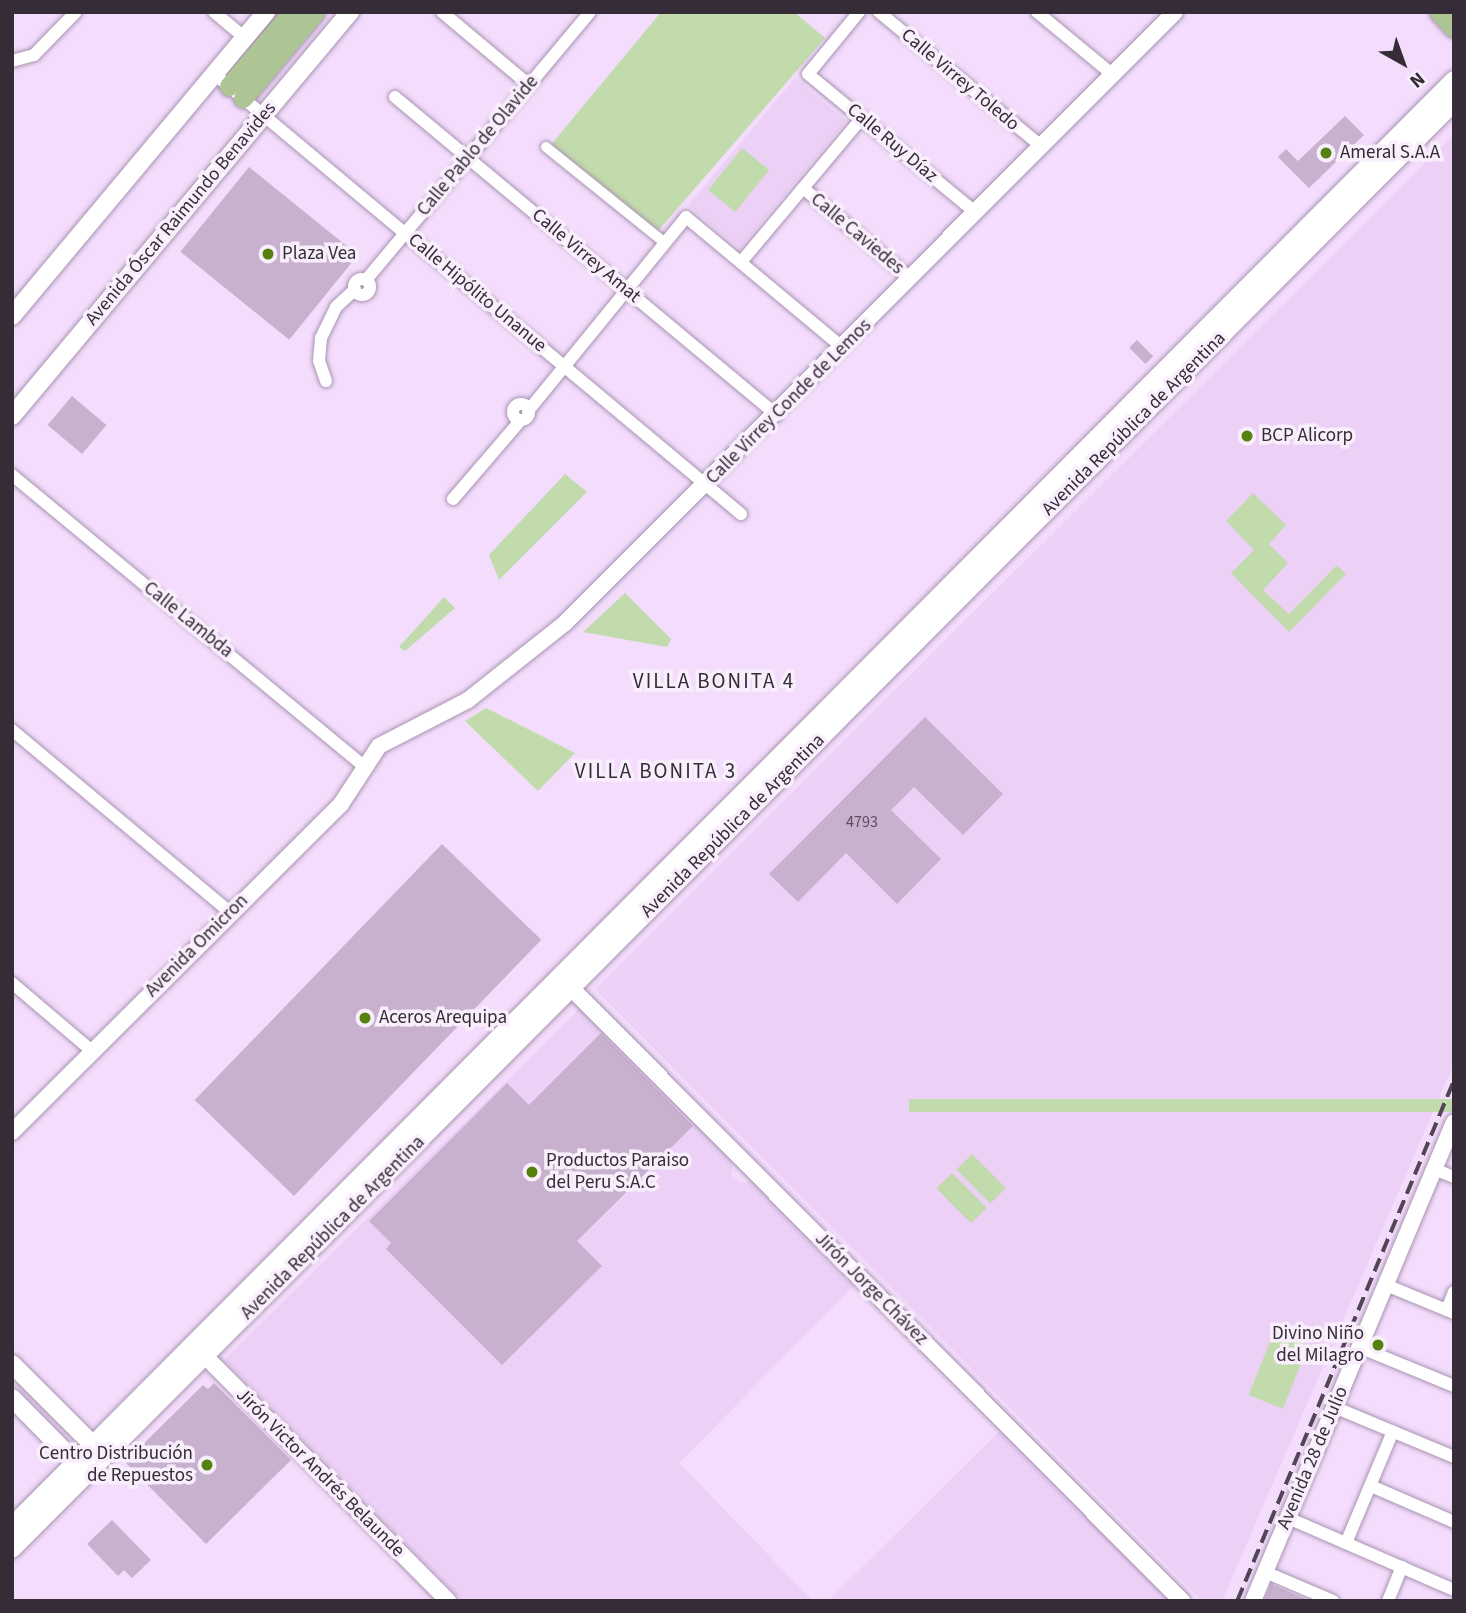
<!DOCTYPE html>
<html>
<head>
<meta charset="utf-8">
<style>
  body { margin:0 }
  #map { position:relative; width:1466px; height:1613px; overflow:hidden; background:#f3dcfc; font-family:"Source Sans 3",sans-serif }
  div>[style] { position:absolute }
  .built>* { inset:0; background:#ecd0f6; transform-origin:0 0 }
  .green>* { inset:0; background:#c2dbac; transform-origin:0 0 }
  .building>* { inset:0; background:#c7b1cf; transform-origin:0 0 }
  .roads { filter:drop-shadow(0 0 2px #a994b1) drop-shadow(0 0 2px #a994b1) }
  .pedestrian>* { height:10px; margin:-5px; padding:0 5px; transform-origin:5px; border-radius:5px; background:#fff }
  .minor>* { height:12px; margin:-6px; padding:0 6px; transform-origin:6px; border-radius:6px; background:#fff }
  .minor>.ring { margin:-6px; padding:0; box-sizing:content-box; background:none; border:12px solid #fff; border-radius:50% }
  .tertiary>* { height:16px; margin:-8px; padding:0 8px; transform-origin:8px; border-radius:8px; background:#fff }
  .secondary>* { height:18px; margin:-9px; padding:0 9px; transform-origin:9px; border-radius:9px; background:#fff }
  .primary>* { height:19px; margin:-9.5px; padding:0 9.5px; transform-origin:9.5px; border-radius:9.5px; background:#adc595 }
  .rail>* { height:3.5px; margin-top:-1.75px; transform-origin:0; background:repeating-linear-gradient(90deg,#524655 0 14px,transparent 0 21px) }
  .dots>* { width:19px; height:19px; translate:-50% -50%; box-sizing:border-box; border:4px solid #f9effc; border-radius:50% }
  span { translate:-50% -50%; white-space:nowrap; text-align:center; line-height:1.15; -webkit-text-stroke:7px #f9effc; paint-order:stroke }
  .number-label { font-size:16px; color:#5a4d5e }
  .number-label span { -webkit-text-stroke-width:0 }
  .street-label { font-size:19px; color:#352c38 }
  .poi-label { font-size:19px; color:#352c38 }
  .left { translate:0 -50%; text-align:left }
  .right { translate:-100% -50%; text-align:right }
  .neighbourhood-label { font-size:21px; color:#352c38; letter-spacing:2px }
  .frame { position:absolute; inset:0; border:14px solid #352c38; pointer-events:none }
  .north { position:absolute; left:1368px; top:28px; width:70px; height:70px; -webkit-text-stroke:5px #f9effc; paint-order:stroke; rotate:140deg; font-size:19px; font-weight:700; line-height:28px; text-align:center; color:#352c38 }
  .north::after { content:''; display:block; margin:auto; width:24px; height:32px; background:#352c38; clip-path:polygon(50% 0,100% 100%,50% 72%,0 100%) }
</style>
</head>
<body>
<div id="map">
  <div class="built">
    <i style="left:795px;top:78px;width:67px;height:166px;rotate:40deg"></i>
    <i style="clip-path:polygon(1454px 134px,1454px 1063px,1222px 1601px,1202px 1601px,595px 989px)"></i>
    <i style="clip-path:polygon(580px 1008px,732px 1160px,732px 1175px,739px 1182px,752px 1182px,854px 1286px,679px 1463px,813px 1601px,463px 1601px,224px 1360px)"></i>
    <i style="clip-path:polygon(1001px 1430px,1169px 1601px,828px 1601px)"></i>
  </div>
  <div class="green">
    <i style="clip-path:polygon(661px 12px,794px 12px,825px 38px,657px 232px,550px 146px)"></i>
    <i style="left:742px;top:148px;width:35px;height:54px;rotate:39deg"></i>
    <i style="clip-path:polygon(565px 474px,587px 492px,499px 580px,489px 555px)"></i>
    <i style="clip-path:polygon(1253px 493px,1286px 525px,1269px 544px,1288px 563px,1263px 590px,1289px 614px,1337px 565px,1346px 574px,1289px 632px,1231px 573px,1254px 550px,1226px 521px)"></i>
    <i style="clip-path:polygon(625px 593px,671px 639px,667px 647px,583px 632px)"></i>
    <i style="clip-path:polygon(444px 597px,455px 608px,405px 651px,399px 647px)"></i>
    <i style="clip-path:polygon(486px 708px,575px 753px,538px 791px,465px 721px)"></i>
    <i style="left:1454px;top:1099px;width:13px;height:545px;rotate:90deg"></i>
    <i style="left:972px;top:1154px;width:48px;height:22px;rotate:45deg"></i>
    <i style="left:952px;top:1173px;width:49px;height:22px;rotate:45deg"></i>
    <i style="left:1274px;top:1332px;width:37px;height:68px;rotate:22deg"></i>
  </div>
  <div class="building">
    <i style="clip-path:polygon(1345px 116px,1364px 135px,1309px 188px,1278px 157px,1286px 149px,1298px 161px)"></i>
    <i style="left:249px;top:167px;width:140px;height:109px;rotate:39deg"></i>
    <i style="left:1137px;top:340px;width:23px;height:11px;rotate:45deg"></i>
    <i style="left:72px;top:396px;width:45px;height:38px;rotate:40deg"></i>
    <i style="clip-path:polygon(925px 717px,1003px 794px,963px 835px,914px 787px,891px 810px,941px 859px,897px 904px,846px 853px,798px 902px,769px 874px)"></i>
    <i style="left:442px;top:844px;width:138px;height:356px;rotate:44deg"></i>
    <i style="clip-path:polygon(601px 1033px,693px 1126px,577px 1241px,602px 1266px,502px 1365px,386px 1249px,391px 1243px,369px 1221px,507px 1083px,529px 1105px)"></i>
    <i style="clip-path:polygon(214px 1383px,291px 1460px,206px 1544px,125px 1462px,203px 1385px,208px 1389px)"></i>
    <i style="clip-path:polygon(112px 1520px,151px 1560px,132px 1578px,124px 1570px,118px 1576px,87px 1544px)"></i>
    <i style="clip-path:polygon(1271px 1584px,1310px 1601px,1264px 1601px)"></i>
  </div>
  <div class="roads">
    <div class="pedestrian">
      <i style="left:546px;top:147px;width:153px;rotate:38.9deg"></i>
    </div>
    <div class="minor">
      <i style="left:214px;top:12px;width:39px;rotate:40deg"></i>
      <i style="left:442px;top:12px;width:114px;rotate:40deg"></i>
      <i style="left:859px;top:12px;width:80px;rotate:129.4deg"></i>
      <i style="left:808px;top:74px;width:218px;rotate:39.6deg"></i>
      <i style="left:879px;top:12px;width:212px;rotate:39.6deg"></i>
      <i style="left:1037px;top:12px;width:99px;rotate:39.7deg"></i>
      <i style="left:12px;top:61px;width:23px;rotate:-15deg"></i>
      <i style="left:34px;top:55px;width:60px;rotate:-45.7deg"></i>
      <i style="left:213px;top:73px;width:688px;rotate:39.87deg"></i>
      <i style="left:395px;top:97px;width:497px;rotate:39.8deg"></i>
      <i style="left:803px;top:188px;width:141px;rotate:40.1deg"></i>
      <i style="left:741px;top:262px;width:188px;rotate:-50deg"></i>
      <i class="ring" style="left:354px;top:279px;width:4px;height:4px"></i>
      <i style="left:366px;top:280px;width:349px;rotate:-50.1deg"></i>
      <i style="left:326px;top:381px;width:21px;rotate:-109deg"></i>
      <i style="left:319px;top:361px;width:23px;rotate:-85deg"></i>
      <i style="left:321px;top:338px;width:34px;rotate:-64deg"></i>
      <i style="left:336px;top:307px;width:26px;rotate:-43deg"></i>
      <i class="ring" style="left:513px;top:404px;width:4px;height:4px"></i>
      <i style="left:528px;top:411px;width:250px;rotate:-50.8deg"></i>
      <i style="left:686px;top:217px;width:204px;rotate:39.8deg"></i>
      <i style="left:12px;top:475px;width:455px;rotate:39.6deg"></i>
      <i style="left:453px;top:499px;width:104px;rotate:-49.3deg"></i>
      <i style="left:12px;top:730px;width:284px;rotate:39.9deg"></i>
      <i style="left:12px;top:983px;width:105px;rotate:40.4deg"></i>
      <i style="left:1434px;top:1169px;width:22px;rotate:22deg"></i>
      <i style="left:1386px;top:1285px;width:74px;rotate:22.4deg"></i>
      <i style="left:1447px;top:1310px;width:19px;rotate:-69deg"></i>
      <i style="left:1359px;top:1347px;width:103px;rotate:22.3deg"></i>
      <i style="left:1334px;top:1407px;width:130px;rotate:22.6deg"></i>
      <i style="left:1371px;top:1486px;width:90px;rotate:23.4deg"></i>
      <i style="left:1288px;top:1518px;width:181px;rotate:23.4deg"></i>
      <i style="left:1346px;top:1543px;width:121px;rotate:-67.2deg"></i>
      <i style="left:1265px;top:1572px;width:74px;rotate:23.1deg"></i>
      <i style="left:1388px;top:1601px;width:37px;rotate:-68deg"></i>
    </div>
    <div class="tertiary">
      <i style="left:563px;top:980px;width:877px;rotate:45.09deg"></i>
      <i style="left:12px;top:1132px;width:465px;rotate:-44.9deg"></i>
      <i style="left:341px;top:804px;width:69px;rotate:-56.8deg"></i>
      <i style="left:379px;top:746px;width:100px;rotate:-27.3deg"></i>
      <i style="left:468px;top:700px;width:124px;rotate:-38.4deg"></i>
      <i style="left:565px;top:623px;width:863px;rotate:-45.05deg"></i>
      <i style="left:196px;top:1347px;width:358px;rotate:45.2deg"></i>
      <i style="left:1253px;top:1601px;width:519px;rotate:-67.24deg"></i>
    </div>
    <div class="secondary">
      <i style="left:12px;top:316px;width:396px;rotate:-50.1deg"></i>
      <i style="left:12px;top:416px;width:527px;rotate:-50.08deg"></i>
      <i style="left:12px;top:1364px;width:124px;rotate:45deg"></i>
      <i style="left:12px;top:1398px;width:100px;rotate:45.4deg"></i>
      <i style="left:12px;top:1526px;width:2042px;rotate:-45.08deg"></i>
      <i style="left:12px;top:1549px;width:2043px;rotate:-45.1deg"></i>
    </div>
    <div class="primary">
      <i style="left:1439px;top:12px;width:22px;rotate:47deg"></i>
      <i style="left:229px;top:86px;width:97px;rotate:-49.6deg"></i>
      <i style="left:243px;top:98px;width:112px;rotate:-50.1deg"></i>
    </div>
  </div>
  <div class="rail">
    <i style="left:1237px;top:1601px;width:564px;rotate:-67.39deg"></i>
  </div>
  <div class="dots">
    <i style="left:1326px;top:153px;background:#55820f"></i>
    <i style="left:268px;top:254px;background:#55820f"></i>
    <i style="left:1247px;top:436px;background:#55820f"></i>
    <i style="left:365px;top:1018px;background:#55820f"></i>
    <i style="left:532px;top:1172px;background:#55820f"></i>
    <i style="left:1378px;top:1345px;background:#55820f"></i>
    <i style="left:207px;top:1465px;background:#55820f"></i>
  </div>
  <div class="number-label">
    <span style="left:862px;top:822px">4793</span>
  </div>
  <div class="street-label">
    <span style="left:960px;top:80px;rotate:40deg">Calle Virrey Toledo</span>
    <span style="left:892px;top:143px;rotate:40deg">Calle Ruy Díaz</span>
    <span style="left:478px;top:146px;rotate:-50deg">Calle Pablo de Olavide</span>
    <span style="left:181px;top:214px;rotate:-50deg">Avenida Óscar Raimundo Benavides</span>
    <span style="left:857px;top:234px;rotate:40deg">Calle Caviedes</span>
    <span style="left:586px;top:256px;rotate:40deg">Calle Virrey Amat</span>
    <span style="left:477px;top:293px;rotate:40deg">Calle Hipólito Unanue</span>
    <span style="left:789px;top:402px;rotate:-45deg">Calle Virrey Conde de Lemos</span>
    <span style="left:1134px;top:424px;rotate:-45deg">Avenida República de Argentina</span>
    <span style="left:188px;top:620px;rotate:39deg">Calle Lambda</span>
    <span style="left:733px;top:826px;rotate:-45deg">Avenida República de Argentina</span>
    <span style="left:197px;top:946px;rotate:-45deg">Avenida Omicron</span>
    <span style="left:333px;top:1228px;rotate:-45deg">Avenida República de Argentina</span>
    <span style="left:871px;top:1289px;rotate:45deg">Jirón Jorge Chávez</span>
    <span style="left:1313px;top:1458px;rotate:-67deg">Avenida 28 de Julio</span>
    <span style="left:320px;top:1473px;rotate:45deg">Jirón Victor Andrés Belaunde</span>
  </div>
  <div class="poi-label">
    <span class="left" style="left:1340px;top:153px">Ameral S.A.A</span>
    <span class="left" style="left:282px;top:254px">Plaza Vea</span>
    <span class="left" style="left:1261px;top:436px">BCP Alicorp</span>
    <span class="left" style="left:379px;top:1018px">Aceros Arequipa</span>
    <span class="left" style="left:546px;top:1172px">Productos Paraiso<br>del Peru S.A.C</span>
    <span class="right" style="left:1364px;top:1345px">Divino Niño<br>del Milagro</span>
    <span class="right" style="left:193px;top:1465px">Centro Distribución<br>de Repuestos</span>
  </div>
  <div class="neighbourhood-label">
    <span style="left:714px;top:681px">VILLA BONITA 4</span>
    <span style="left:656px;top:771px">VILLA BONITA 3</span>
  </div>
  <div class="frame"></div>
  <div class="north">N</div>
</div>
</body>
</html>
